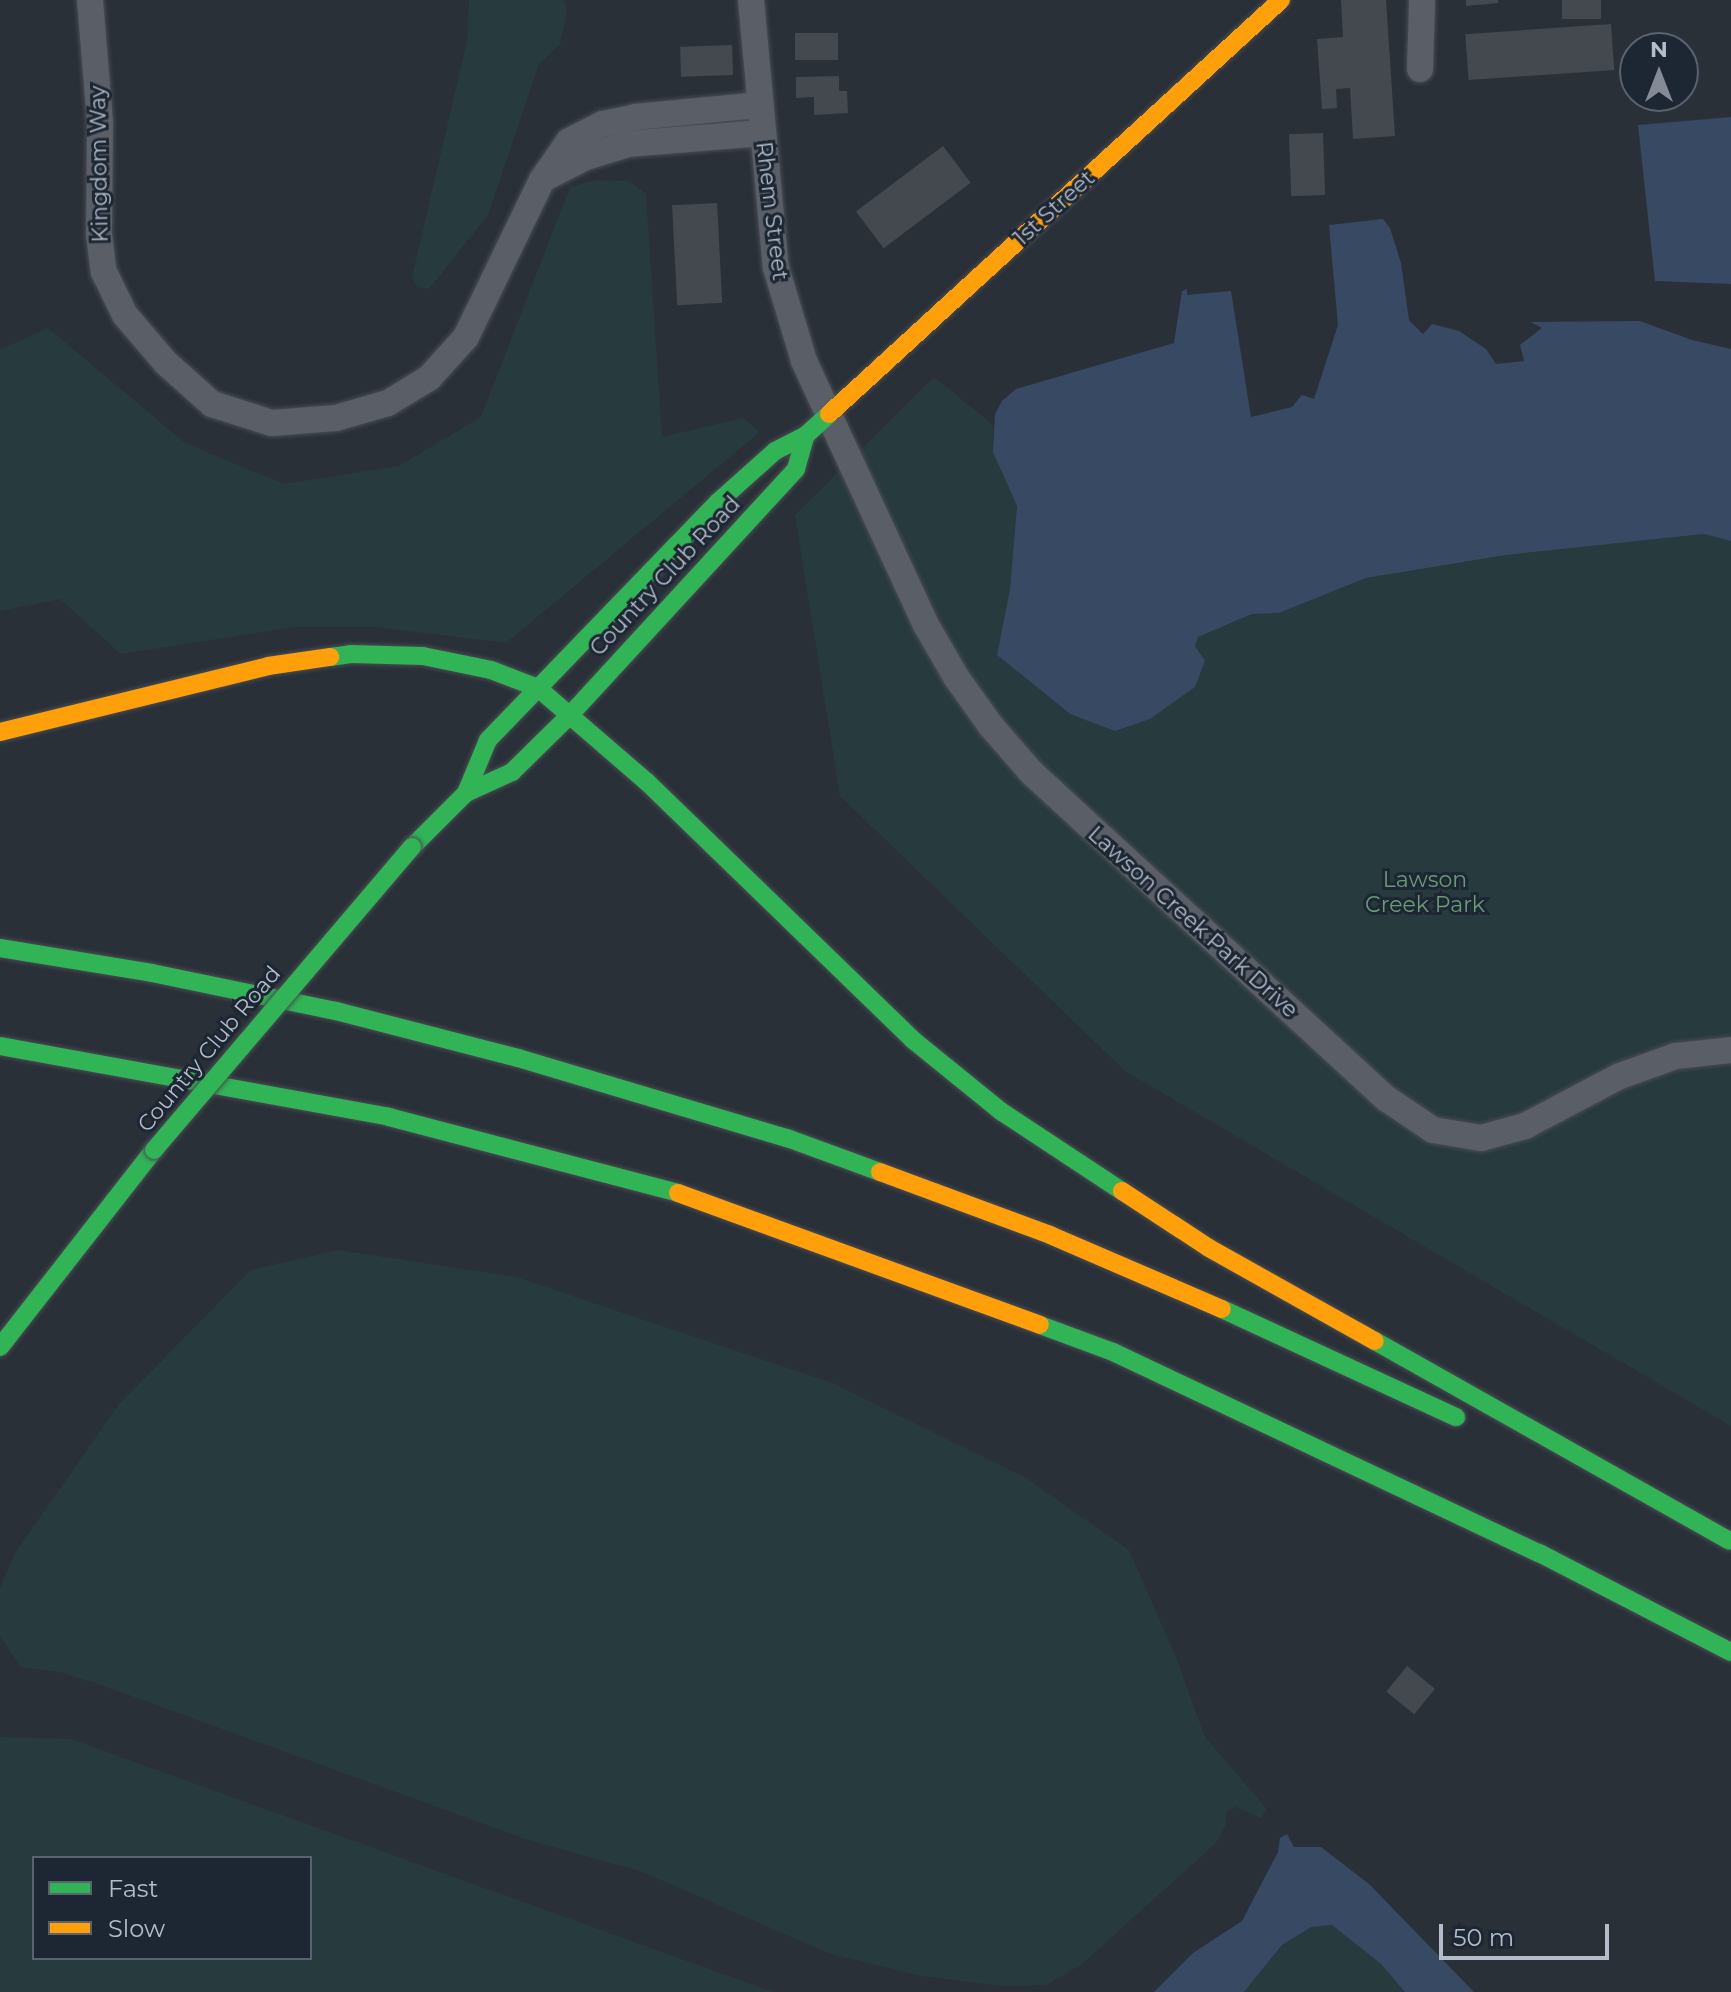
<!DOCTYPE html>
<html>
<head>
<meta charset="utf-8">
<style>
  body { margin:0 }
  #map { position:relative; width:1731px; height:1992px; overflow:hidden; background:#2a3038; font-family:Montserrat,sans-serif }
  div>[style] { position:absolute }
  .green>* { inset:0; background:#273a3e }
  .water>* { inset:0; background:#384963 }
  .building>* { inset:0; background:#444950; transform-origin:0 0 }
  .roads { filter:drop-shadow(0 0 2px #484c53) drop-shadow(0 0 2px #484c53) }
  .street>* { height:26px; margin:-13px; padding:0 13px; transform-origin:13px; border-radius:13px; background:#5a5e66 }
  .fast>* { height:18px; margin:-9px; padding:0 9px; transform-origin:9px; border-radius:9px; background:#30b455 }
  .slow>* { height:18px; margin:-9px; padding:0 9px; transform-origin:9px; border-radius:9px; background:#ff9f0a }
  .bridges { filter:drop-shadow(0 0 2px #484c53) drop-shadow(0 0 2px #484c53) }
  .fast-bridge>* { height:18px; margin:-9px; padding:0 9px; transform-origin:9px; border-radius:9px; background:#30b455 }
  span { translate:-50% -50%; white-space:nowrap; text-align:center; line-height:1.15; -webkit-text-stroke:6px #1d2633; paint-order:stroke }
  .street-label { font-size:22px; color:#b4bcc9 }
  .park-label { font-size:22px; color:#6b9a76 }
  .legend { position:absolute; left:32px; top:1856px; width:280px; height:104px; box-sizing:border-box; background:#1d2633; border:2px solid #59626f; margin:0; padding:10px 14px; list-style:none; font-size:24px; color:#b4bcc9 }
  .legend li { display:flex; align-items:center; gap:16px; height:40px }
  .legend b { width:40px; border:2px solid #59626f }
  .north { position:absolute; left:1619px; top:32px; width:80px; height:80px; box-sizing:border-box; background:#1d2633; border:2px solid #59626f; border-radius:50%; rotate:0deg; font-size:22px; font-weight:700; line-height:32px; text-align:center; color:#b4bcc9 }
  .north::after { content:''; display:block; margin:auto; width:28px; height:36px; background:#848b96; clip-path:polygon(50% 0,100% 100%,50% 72%,0 100%) }
  .scale { position:absolute; left:1439px; top:1924px; width:170px; height:36px; box-sizing:border-box; border:4px solid #b4bcc9; border-top:0; padding-left:10px; font-size:24px; line-height:28px; white-space:nowrap; color:#b4bcc9; -webkit-text-stroke:6px #1d2633; paint-order:stroke }
</style>
</head>
<body>
<div id="map">
  <div class="green">
    <i style="clip-path:polygon(469px 0,564px 0,567px 12px,560px 44px,539px 64px,488px 215px,429px 289px,418px 287px,412px 277px,467px 41px)"></i>
    <i style="clip-path:polygon(597px 180px,629px 181px,646px 194px,662px 437px,743px 418px,760px 432px,506px 643px,375px 627px,295px 627px,121px 654px,60px 599px,0 611px,0 350px,48px 328px,185px 443px,284px 484px,399px 466px,481px 417px,570px 187px)"></i>
    <i style="clip-path:polygon(934px 377px,993px 425px,993px 452px,1017px 506px,1010px 589px,997px 655px,1069px 714px,1195px 646px,1198px 637px,1252px 614px,1279px 613px,1366px 578px,1506px 555px,1704px 534px,1731px 541px,1731px 1426px,1125px 1071px,840px 796px,795px 515px)"></i>
    <i style="clip-path:polygon(338px 1250px,516px 1277px,832px 1383px,1024px 1477px,1129px 1550px,1175px 1655px,1205px 1737px,1267px 1809px,1261px 1818px,1236px 1807px,1227px 1811px,1225px 1827px,1216px 1843px,1082px 1964px,1046px 1985px,1004px 1986px,921px 1976px,831px 1954px,640px 1871px,528px 1840px,104px 1686px,61px 1672px,21px 1667px,0 1636px,0 1588px,15px 1553px,119px 1404px,251px 1270px)"></i>
    <i style="clip-path:polygon(evenodd,0 1737px,71px 1739px,773px 1992px,0 1992px,0 1737px,34px 1858px,310px 1858px,310px 1958px,34px 1958px,34px 1858px)"></i>
    <i style="clip-path:polygon(1332px 1925px,1381px 1964px,1405px 1992px,1244px 1992px,1282px 1945px,1311px 1927px)"></i>
  </div>
  <div class="water">
    <i style="clip-path:polygon(1731px 117px,1731px 284px,1655px 281px,1638px 125px)"></i>
    <i style="clip-path:polygon(1383px 219px,1390px 228px,1401px 263px,1409px 320px,1423px 334px,1432px 324px,1459px 331px,1486px 349px,1496px 364px,1524px 361px,1520px 345px,1542px 328px,1530px 322px,1640px 321px,1692px 340px,1731px 349px,1731px 541px,1704px 534px,1506px 555px,1366px 578px,1279px 613px,1252px 614px,1198px 637px,1195px 646px,1205px 661px,1195px 687px,1150px 719px,1115px 731px,1070px 714px,997px 655px,1010px 589px,1017px 506px,993px 452px,995px 414px,1002px 401px,1016px 389px,1174px 343px,1182px 291px,1187px 289px,1187px 295px,1231px 291px,1251px 417px,1292px 407px,1302px 395px,1314px 399px,1338px 325px,1329px 225px)"></i>
    <i style="clip-path:polygon(1287px 1834px,1294px 1847px,1321px 1847px,1369px 1884px,1474px 1992px,1405px 1992px,1381px 1964px,1332px 1925px,1311px 1927px,1282px 1945px,1244px 1992px,1154px 1992px,1193px 1953px,1242px 1921px,1278px 1852px,1280px 1838px)"></i>
  </div>
  <div class="building">
    <i style="clip-path:polygon(1341px 0,1386px 0,1395px 136px,1353px 139px,1350px 88px,1336px 89px,1337px 108px,1322px 109px,1317px 39px,1343px 37px)"></i>
    <i style="clip-path:polygon(1466px 0,1498px 0,1498px 3px,1466px 6px)"></i>
    <i style="left:1562px;top:0;width:39px;height:19px"></i>
    <i style="left:1611px;top:24px;width:46px;height:146px;rotate:86deg"></i>
    <i style="left:838px;top:33px;width:27px;height:43px;rotate:90deg"></i>
    <i style="left:732px;top:45px;width:30px;height:52px;rotate:88deg"></i>
    <i style="clip-path:polygon(839px 76px,839px 91px,847px 91px,848px 113px,814px 115px,814px 97px,796px 98px,796px 77px)"></i>
    <i style="left:1323px;top:133px;width:62px;height:34px;rotate:88deg"></i>
    <i style="left:943px;top:146px;width:46px;height:109px;rotate:53deg"></i>
    <i style="left:717px;top:203px;width:100px;height:45px;rotate:87deg"></i>
    <i style="left:1407px;top:1666px;width:36px;height:33px;rotate:39deg"></i>
  </div>
  <div class="roads">
    <div class="street">
      <i style="left:90px;top:0;width:122px;rotate:85.3deg"></i>
      <i style="left:100px;top:122px;width:112px;rotate:90.5deg"></i>
      <i style="left:99px;top:234px;width:38px;rotate:83deg"></i>
      <i style="left:104px;top:272px;width:48px;rotate:64deg"></i>
      <i style="left:125px;top:315px;width:63px;rotate:49.5deg"></i>
      <i style="left:166px;top:363px;width:62px;rotate:41.7deg"></i>
      <i style="left:212px;top:404px;width:63px;rotate:17.6deg"></i>
      <i style="left:272px;top:423px;width:64px;rotate:-4.5deg"></i>
      <i style="left:336px;top:418px;width:54px;rotate:-16.1deg"></i>
      <i style="left:388px;top:403px;width:48px;rotate:-31.4deg"></i>
      <i style="left:429px;top:378px;width:55px;rotate:-47.9deg"></i>
      <i style="left:466px;top:337px;width:174px;rotate:-64.2deg"></i>
      <i style="left:542px;top:180px;width:47px;rotate:-55.3deg"></i>
      <i style="left:569px;top:141px;width:38px;rotate:-27deg"></i>
      <i style="left:603px;top:124px;width:33px;rotate:-12deg"></i>
      <i style="left:635px;top:117px;width:126px;rotate:-5.5deg"></i>
      <i style="left:751px;top:0;width:269px;rotate:84.7deg"></i>
      <i style="left:776px;top:268px;width:97px;rotate:73.2deg"></i>
      <i style="left:804px;top:361px;width:291px;rotate:65.2deg"></i>
      <i style="left:926px;top:625px;width:60px;rotate:60deg"></i>
      <i style="left:956px;top:677px;width:60px;rotate:54.5deg"></i>
      <i style="left:991px;top:726px;width:61px;rotate:49deg"></i>
      <i style="left:1031px;top:772px;width:483px;rotate:42.6deg"></i>
      <i style="left:1387px;top:1099px;width:55px;rotate:34deg"></i>
      <i style="left:1433px;top:1130px;width:49px;rotate:9.5deg"></i>
      <i style="left:1481px;top:1138px;width:46px;rotate:-15.3deg"></i>
      <i style="left:1525px;top:1126px;width:107px;rotate:-27.8deg"></i>
      <i style="left:1620px;top:1076px;width:59px;rotate:-19.7deg"></i>
      <i style="left:1676px;top:1056px;width:55px;rotate:-6.2deg"></i>
      <i style="left:1420px;top:69px;width:69px;rotate:-88.3deg"></i>
      <i style="left:545px;top:178px;width:46px;rotate:-27.1deg"></i>
      <i style="left:586px;top:157px;width:44px;rotate:-17.2deg"></i>
      <i style="left:628px;top:144px;width:134px;rotate:-4.7deg"></i>
    </div>
    <div class="fast">
      <i style="left:330px;top:657px;width:21px;rotate:-8deg"></i>
      <i style="left:351px;top:654px;width:72px;rotate:1.6deg"></i>
      <i style="left:423px;top:656px;width:69px;rotate:11.6deg"></i>
      <i style="left:491px;top:670px;width:50px;rotate:21deg"></i>
      <i style="left:538px;top:688px;width:144px;rotate:40.8deg"></i>
      <i style="left:647px;top:782px;width:371px;rotate:44.1deg"></i>
      <i style="left:913px;top:1040px;width:114px;rotate:39deg"></i>
      <i style="left:1002px;top:1112px;width:144px;rotate:33.4deg"></i>
      <i style="left:466px;top:793px;width:57px;rotate:-67.5deg"></i>
      <i style="left:488px;top:740px;width:331px;rotate:-46deg"></i>
      <i style="left:718px;top:502px;width:76px;rotate:-41.8deg"></i>
      <i style="left:775px;top:451px;width:35px;rotate:-27deg"></i>
      <i style="left:806px;top:435px;width:31px;rotate:-42deg"></i>
      <i style="left:412px;top:847px;width:76px;rotate:-45deg"></i>
      <i style="left:466px;top:793px;width:51px;rotate:-24.5deg"></i>
      <i style="left:512px;top:772px;width:81px;rotate:-44.5deg"></i>
      <i style="left:570px;top:715px;width:334px;rotate:-47.4deg"></i>
      <i style="left:796px;top:469px;width:35px;rotate:-74deg"></i>
      <i style="left:0;top:948px;width:154px;rotate:9.3deg"></i>
      <i style="left:152px;top:973px;width:188px;rotate:11.7deg"></i>
      <i style="left:336px;top:1011px;width:188px;rotate:14.5deg"></i>
      <i style="left:518px;top:1058px;width:281px;rotate:16.6deg"></i>
      <i style="left:787px;top:1138px;width:99px;rotate:20.1deg"></i>
      <i style="left:0;top:1046px;width:395px;rotate:10.3deg"></i>
      <i style="left:389px;top:1117px;width:299px;rotate:14.7deg"></i>
      <i style="left:1222px;top:1309px;width:258px;rotate:24.8deg"></i>
      <i style="left:1040px;top:1325px;width:78px;rotate:20.3deg"></i>
      <i style="left:1113px;top:1352px;width:471px;rotate:25.3deg"></i>
      <i style="left:1539px;top:1553px;width:216px;rotate:27.3deg"></i>
      <i style="left:1375px;top:1341px;width:407px;rotate:29.4deg"></i>
      <i style="left:0;top:1347px;width:250px;rotate:-52deg"></i>
    </div>
    <div class="slow">
      <i style="left:829px;top:414px;width:613px;rotate:-42.49deg"></i>
      <i style="left:0;top:732px;width:276px;rotate:-13.8deg"></i>
      <i style="left:268px;top:666px;width:63px;rotate:-8.3deg"></i>
      <i style="left:880px;top:1172px;width:181px;rotate:20.3deg"></i>
      <i style="left:1050px;top:1235px;width:187px;rotate:23.3deg"></i>
      <i style="left:1122px;top:1191px;width:104px;rotate:33.2deg"></i>
      <i style="left:1209px;top:1248px;width:190px;rotate:29.3deg"></i>
      <i style="left:678px;top:1193px;width:385px;rotate:20deg"></i>
    </div>
  </div>
  <div class="bridges">
    <div class="fast-bridge">
      <i style="left:154px;top:1150px;width:398px;rotate:-49.6deg"></i>
    </div>
  </div>
  <div class="street-label">
    <span style="left:99px;top:164px;rotate:-91deg">Kingdom Way</span>
    <span style="left:1054px;top:208px;rotate:-42deg">1st Street</span>
    <span style="left:772px;top:211px;rotate:83deg">Rhem Street</span>
    <span style="left:665px;top:576px;rotate:-47deg">Country Club Road</span>
    <span style="left:1193px;top:922px;rotate:42deg">Lawson Creek Park Drive</span>
    <span style="left:209px;top:1049px;rotate:-50deg">Country Club Road</span>
  </div>
  <div class="park-label">
    <span style="left:1425px;top:892px">Lawson<br>Creek Park</span>
  </div>
  <ul class="legend">
  <li><b style="height:10px;background:#30b455"></b>Fast</li>
  <li><b style="height:10px;background:#ff9f0a"></b>Slow</li>
  </ul>
  <div class="north">N</div>
  <div class="scale">50 m</div>
</div>
</body>
</html>
